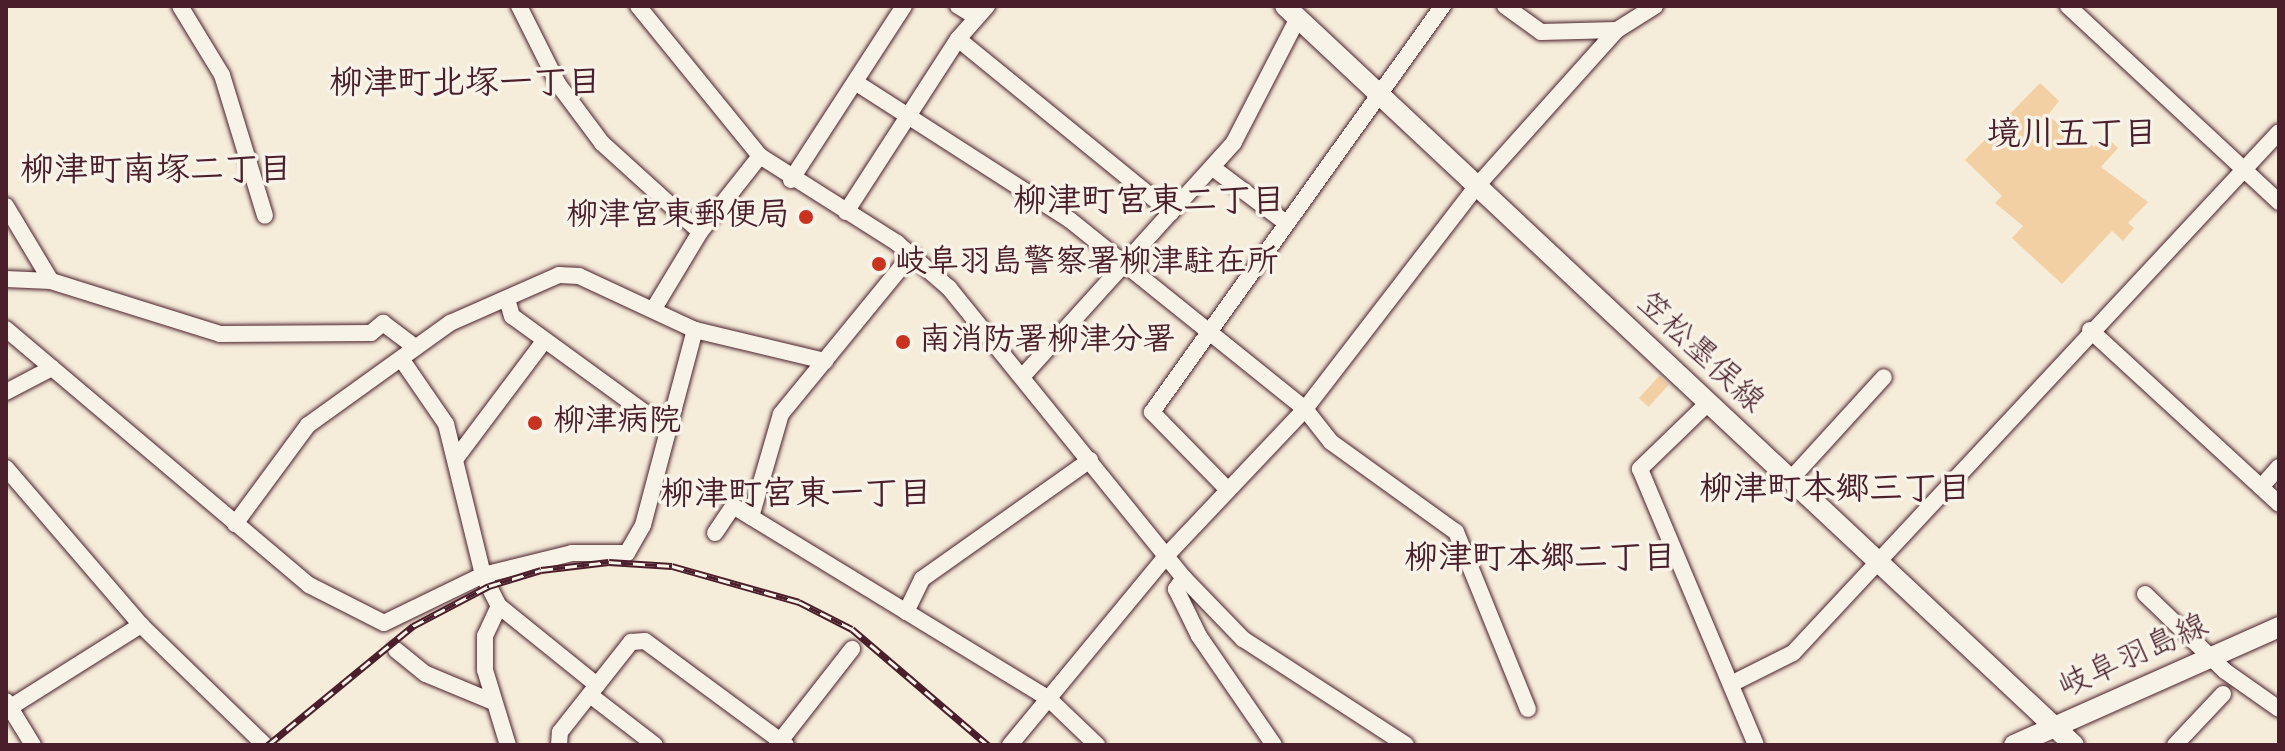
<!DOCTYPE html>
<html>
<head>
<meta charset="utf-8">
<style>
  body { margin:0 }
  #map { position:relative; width:2285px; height:751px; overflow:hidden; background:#f6ecda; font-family:"Indie Flower","Klee One",sans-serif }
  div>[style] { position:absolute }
  .building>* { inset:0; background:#f3d0a4; transform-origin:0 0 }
  .roads { filter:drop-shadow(0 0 2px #4a1f2b) drop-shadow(0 0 2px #4a1f2b) }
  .minor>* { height:16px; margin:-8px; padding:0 8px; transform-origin:8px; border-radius:8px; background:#f7f3e8 }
  .major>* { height:20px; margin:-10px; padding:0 10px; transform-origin:10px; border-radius:10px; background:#f7f3e8 }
  .rail>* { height:7px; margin-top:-3.5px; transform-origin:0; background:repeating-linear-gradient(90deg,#f7f3e8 0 12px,#4a1f2b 0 24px); box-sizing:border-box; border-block:2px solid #4a1f2b }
  .dots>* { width:22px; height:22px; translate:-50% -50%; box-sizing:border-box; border:4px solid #f7f3e8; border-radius:50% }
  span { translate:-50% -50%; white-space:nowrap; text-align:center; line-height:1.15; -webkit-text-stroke:7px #f7f3e8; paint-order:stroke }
  .poi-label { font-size:32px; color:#4a1f2b; font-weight:700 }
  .right { translate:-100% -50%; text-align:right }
  .left { translate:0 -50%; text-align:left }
  .street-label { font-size:32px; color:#4a1f2b }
  .neighbourhood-label { font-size:34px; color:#4a1f2b; font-weight:700 }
  .frame { position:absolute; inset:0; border:8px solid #4a1f2b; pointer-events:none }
</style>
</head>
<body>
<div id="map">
  <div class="building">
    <i style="clip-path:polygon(2040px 83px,2059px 101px,2048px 115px,2082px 144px,2086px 139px,2094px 147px,2105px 136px,2118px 148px,2101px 167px,2148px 202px,2128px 223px,2134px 228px,2123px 241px,2112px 231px,2062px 284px,2012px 238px,2023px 226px,1995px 203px,2002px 196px,1965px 160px)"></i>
    <i style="left:1659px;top:376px;width:13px;height:30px;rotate:42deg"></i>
  </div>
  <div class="roads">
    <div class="minor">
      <i style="left:180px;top:6px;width:81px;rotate:58.7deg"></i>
      <i style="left:222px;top:75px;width:147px;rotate:73deg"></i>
      <i style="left:519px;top:6px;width:87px;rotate:63.4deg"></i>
      <i style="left:558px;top:84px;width:74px;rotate:53.3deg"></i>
      <i style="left:602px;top:143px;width:132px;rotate:42.2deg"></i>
      <i style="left:638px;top:6px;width:193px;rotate:50.9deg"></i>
      <i style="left:760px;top:156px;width:162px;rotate:32.4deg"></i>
      <i style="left:897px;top:243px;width:69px;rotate:40.9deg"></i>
      <i style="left:949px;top:288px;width:373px;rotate:51deg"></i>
      <i style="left:1184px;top:578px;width:85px;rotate:46deg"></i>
      <i style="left:1243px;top:639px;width:194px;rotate:33deg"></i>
      <i style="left:958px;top:6px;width:21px;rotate:31deg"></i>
      <i style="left:1505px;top:6px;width:44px;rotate:35.8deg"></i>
      <i style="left:1541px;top:32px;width:76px;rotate:-1.5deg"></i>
      <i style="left:2068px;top:6px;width:288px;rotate:42.9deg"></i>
      <i style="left:958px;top:39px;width:275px;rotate:39.2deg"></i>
      <i style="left:855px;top:82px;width:255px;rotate:32.7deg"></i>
      <i style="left:1070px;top:220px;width:302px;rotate:38.8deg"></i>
      <i style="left:1305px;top:409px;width:42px;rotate:51.8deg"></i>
      <i style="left:1331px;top:442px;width:154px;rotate:35.8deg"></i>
      <i style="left:1456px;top:532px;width:191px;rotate:67.9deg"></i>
      <i style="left:1213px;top:168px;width:90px;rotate:36.9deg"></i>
      <i style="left:791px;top:180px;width:207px;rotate:-57deg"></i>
      <i style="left:6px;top:206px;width:87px;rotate:59deg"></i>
      <i style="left:846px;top:212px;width:206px;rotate:-57.1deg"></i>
      <i style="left:958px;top:39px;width:44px;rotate:-48.7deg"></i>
      <i style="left:6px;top:279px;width:45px;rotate:2.5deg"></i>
      <i style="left:51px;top:281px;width:177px;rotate:17.4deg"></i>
      <i style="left:220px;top:334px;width:151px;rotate:-0.4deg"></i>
      <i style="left:371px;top:333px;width:16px;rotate:-40deg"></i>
      <i style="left:383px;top:323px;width:39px;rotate:37deg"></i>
      <i style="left:507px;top:299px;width:18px;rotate:74deg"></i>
      <i style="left:512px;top:316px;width:167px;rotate:36deg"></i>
      <i style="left:647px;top:414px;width:25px;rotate:21deg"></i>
      <i style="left:653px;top:310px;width:91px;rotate:-58.9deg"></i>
      <i style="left:700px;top:232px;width:97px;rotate:-51.7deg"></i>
      <i style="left:6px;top:329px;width:397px;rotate:40.2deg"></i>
      <i style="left:309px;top:585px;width:84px;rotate:26.9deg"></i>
      <i style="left:384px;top:623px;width:110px;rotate:-25.9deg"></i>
      <i style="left:483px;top:575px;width:92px;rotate:-13.9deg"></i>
      <i style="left:572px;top:553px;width:55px"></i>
      <i style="left:627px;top:553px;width:32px;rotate:-60deg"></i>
      <i style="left:643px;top:525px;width:202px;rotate:-75.1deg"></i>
      <i style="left:2090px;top:330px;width:257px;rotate:42.6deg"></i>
      <i style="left:402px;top:360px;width:78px;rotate:55.5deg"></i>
      <i style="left:446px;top:424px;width:155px;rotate:76.2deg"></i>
      <i style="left:483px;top:575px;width:35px;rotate:63deg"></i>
      <i style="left:499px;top:606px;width:126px;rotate:38.9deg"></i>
      <i style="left:1022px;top:377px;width:316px;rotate:-47.9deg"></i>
      <i style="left:1234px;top:142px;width:140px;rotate:-62.7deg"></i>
      <i style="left:6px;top:392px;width:52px;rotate:-27.6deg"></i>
      <i style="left:1708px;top:403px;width:95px;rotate:135.9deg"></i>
      <i style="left:1640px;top:469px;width:299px;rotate:67.2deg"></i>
      <i style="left:457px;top:457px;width:146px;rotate:-53.1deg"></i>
      <i style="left:6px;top:468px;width:207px;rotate:49.3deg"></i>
      <i style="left:141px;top:625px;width:173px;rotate:44.1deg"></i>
      <i style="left:1790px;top:480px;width:139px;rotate:-47.6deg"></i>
      <i style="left:2261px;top:487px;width:27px;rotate:-48deg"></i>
      <i style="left:1228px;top:490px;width:109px;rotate:-134.3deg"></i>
      <i style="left:1152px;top:412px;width:500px;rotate:-54.4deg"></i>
      <i style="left:751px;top:517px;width:107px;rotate:-73.8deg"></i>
      <i style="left:781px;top:414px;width:207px;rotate:-50.7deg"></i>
      <i style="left:235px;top:524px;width:123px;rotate:-53.6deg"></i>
      <i style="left:308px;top:425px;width:175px;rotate:-35.7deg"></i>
      <i style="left:450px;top:323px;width:119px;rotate:-23.8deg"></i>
      <i style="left:559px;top:275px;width:20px;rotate:3deg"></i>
      <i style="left:579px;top:276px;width:128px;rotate:25deg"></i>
      <i style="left:695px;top:330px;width:134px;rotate:13.4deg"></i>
      <i style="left:715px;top:533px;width:32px;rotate:-56deg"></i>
      <i style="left:733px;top:506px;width:369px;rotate:31.4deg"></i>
      <i style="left:1048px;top:698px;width:68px;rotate:43.8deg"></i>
      <i style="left:1184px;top:578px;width:14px;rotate:126deg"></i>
      <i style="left:1176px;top:589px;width:52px;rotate:63.9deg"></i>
      <i style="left:1199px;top:636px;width:132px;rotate:55.5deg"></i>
      <i style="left:2145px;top:594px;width:111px;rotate:43.9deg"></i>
      <i style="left:2225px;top:671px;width:66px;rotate:35.1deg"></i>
      <i style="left:499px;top:606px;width:33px;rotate:115deg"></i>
      <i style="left:485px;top:636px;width:34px;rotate:90deg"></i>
      <i style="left:485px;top:670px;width:78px;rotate:73deg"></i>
      <i style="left:906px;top:612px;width:37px;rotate:-64deg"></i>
      <i style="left:922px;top:579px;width:206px;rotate:-35.3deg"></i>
      <i style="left:396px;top:650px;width:38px;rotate:39deg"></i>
      <i style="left:426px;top:674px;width:70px;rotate:22.6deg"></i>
      <i style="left:1733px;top:683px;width:67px;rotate:-26.6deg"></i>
      <i style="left:1793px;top:653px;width:712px;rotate:-46.99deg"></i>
      <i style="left:590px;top:695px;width:82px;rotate:37.6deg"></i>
      <i style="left:6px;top:701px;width:52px;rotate:58.5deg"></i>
      <i style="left:6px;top:710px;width:160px;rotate:-32.2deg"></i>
      <i style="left:559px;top:745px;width:13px;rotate:-86deg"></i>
      <i style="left:560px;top:732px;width:115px;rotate:-51.7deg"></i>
      <i style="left:631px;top:642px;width:14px;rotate:-4deg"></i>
      <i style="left:645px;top:641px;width:175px;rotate:36.4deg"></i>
      <i style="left:777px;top:745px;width:122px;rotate:-52deg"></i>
      <i style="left:1010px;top:745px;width:246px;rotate:-50.4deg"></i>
      <i style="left:1167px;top:555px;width:201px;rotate:-46.6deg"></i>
      <i style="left:1305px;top:409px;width:280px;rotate:-52.4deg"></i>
      <i style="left:1476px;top:187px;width:211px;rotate:-48.1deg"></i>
      <i style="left:1617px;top:30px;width:45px;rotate:-32.3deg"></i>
      <i style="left:2175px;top:745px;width:70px;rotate:-46.7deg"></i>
    </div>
    <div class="major">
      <i style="left:1285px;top:6px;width:1081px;rotate:43.13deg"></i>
      <i style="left:2014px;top:745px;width:290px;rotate:-24deg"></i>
    </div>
  </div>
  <div class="rail">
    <i style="left:268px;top:745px;width:188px;rotate:-39.4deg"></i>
    <i style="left:413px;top:626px;width:86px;rotate:-27.8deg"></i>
    <i style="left:489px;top:586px;width:54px;rotate:-17.1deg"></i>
    <i style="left:541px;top:570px;width:68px;rotate:-6.7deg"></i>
    <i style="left:609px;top:562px;width:63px;rotate:3.6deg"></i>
    <i style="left:672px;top:566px;width:132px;rotate:15.8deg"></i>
    <i style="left:799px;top:602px;width:59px;rotate:27deg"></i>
    <i style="left:852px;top:629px;width:179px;rotate:40.5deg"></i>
  </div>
  <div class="dots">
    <i style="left:806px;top:217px;background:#c8321e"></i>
    <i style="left:879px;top:264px;background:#c8321e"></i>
    <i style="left:903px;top:342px;background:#c8321e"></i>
    <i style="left:535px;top:423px;background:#c8321e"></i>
  </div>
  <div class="poi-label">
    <span class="right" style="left:790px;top:217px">柳津宮東郵便局</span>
    <span class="left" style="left:895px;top:264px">岐阜羽島警察署柳津駐在所</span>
    <span class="left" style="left:919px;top:342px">南消防署柳津分署</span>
    <span class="left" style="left:553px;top:423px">柳津病院</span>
  </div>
  <div class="street-label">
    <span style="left:1699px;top:354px;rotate:43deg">笠松墨俣線</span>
    <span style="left:2134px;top:658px;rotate:-24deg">岐阜羽島線</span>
  </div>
  <div class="neighbourhood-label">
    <span style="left:465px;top:86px">柳津町北塚一丁目</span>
    <span style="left:2072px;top:137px">境川五丁目</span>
    <span style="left:156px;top:173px">柳津町南塚二丁目</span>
    <span style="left:1149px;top:204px">柳津町宮東二丁目</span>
    <span style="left:1835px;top:492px">柳津町本郷三丁目</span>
    <span style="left:796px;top:497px">柳津町宮東一丁目</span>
    <span style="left:1540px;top:561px">柳津町本郷二丁目</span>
  </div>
  <div class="frame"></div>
</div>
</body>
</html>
